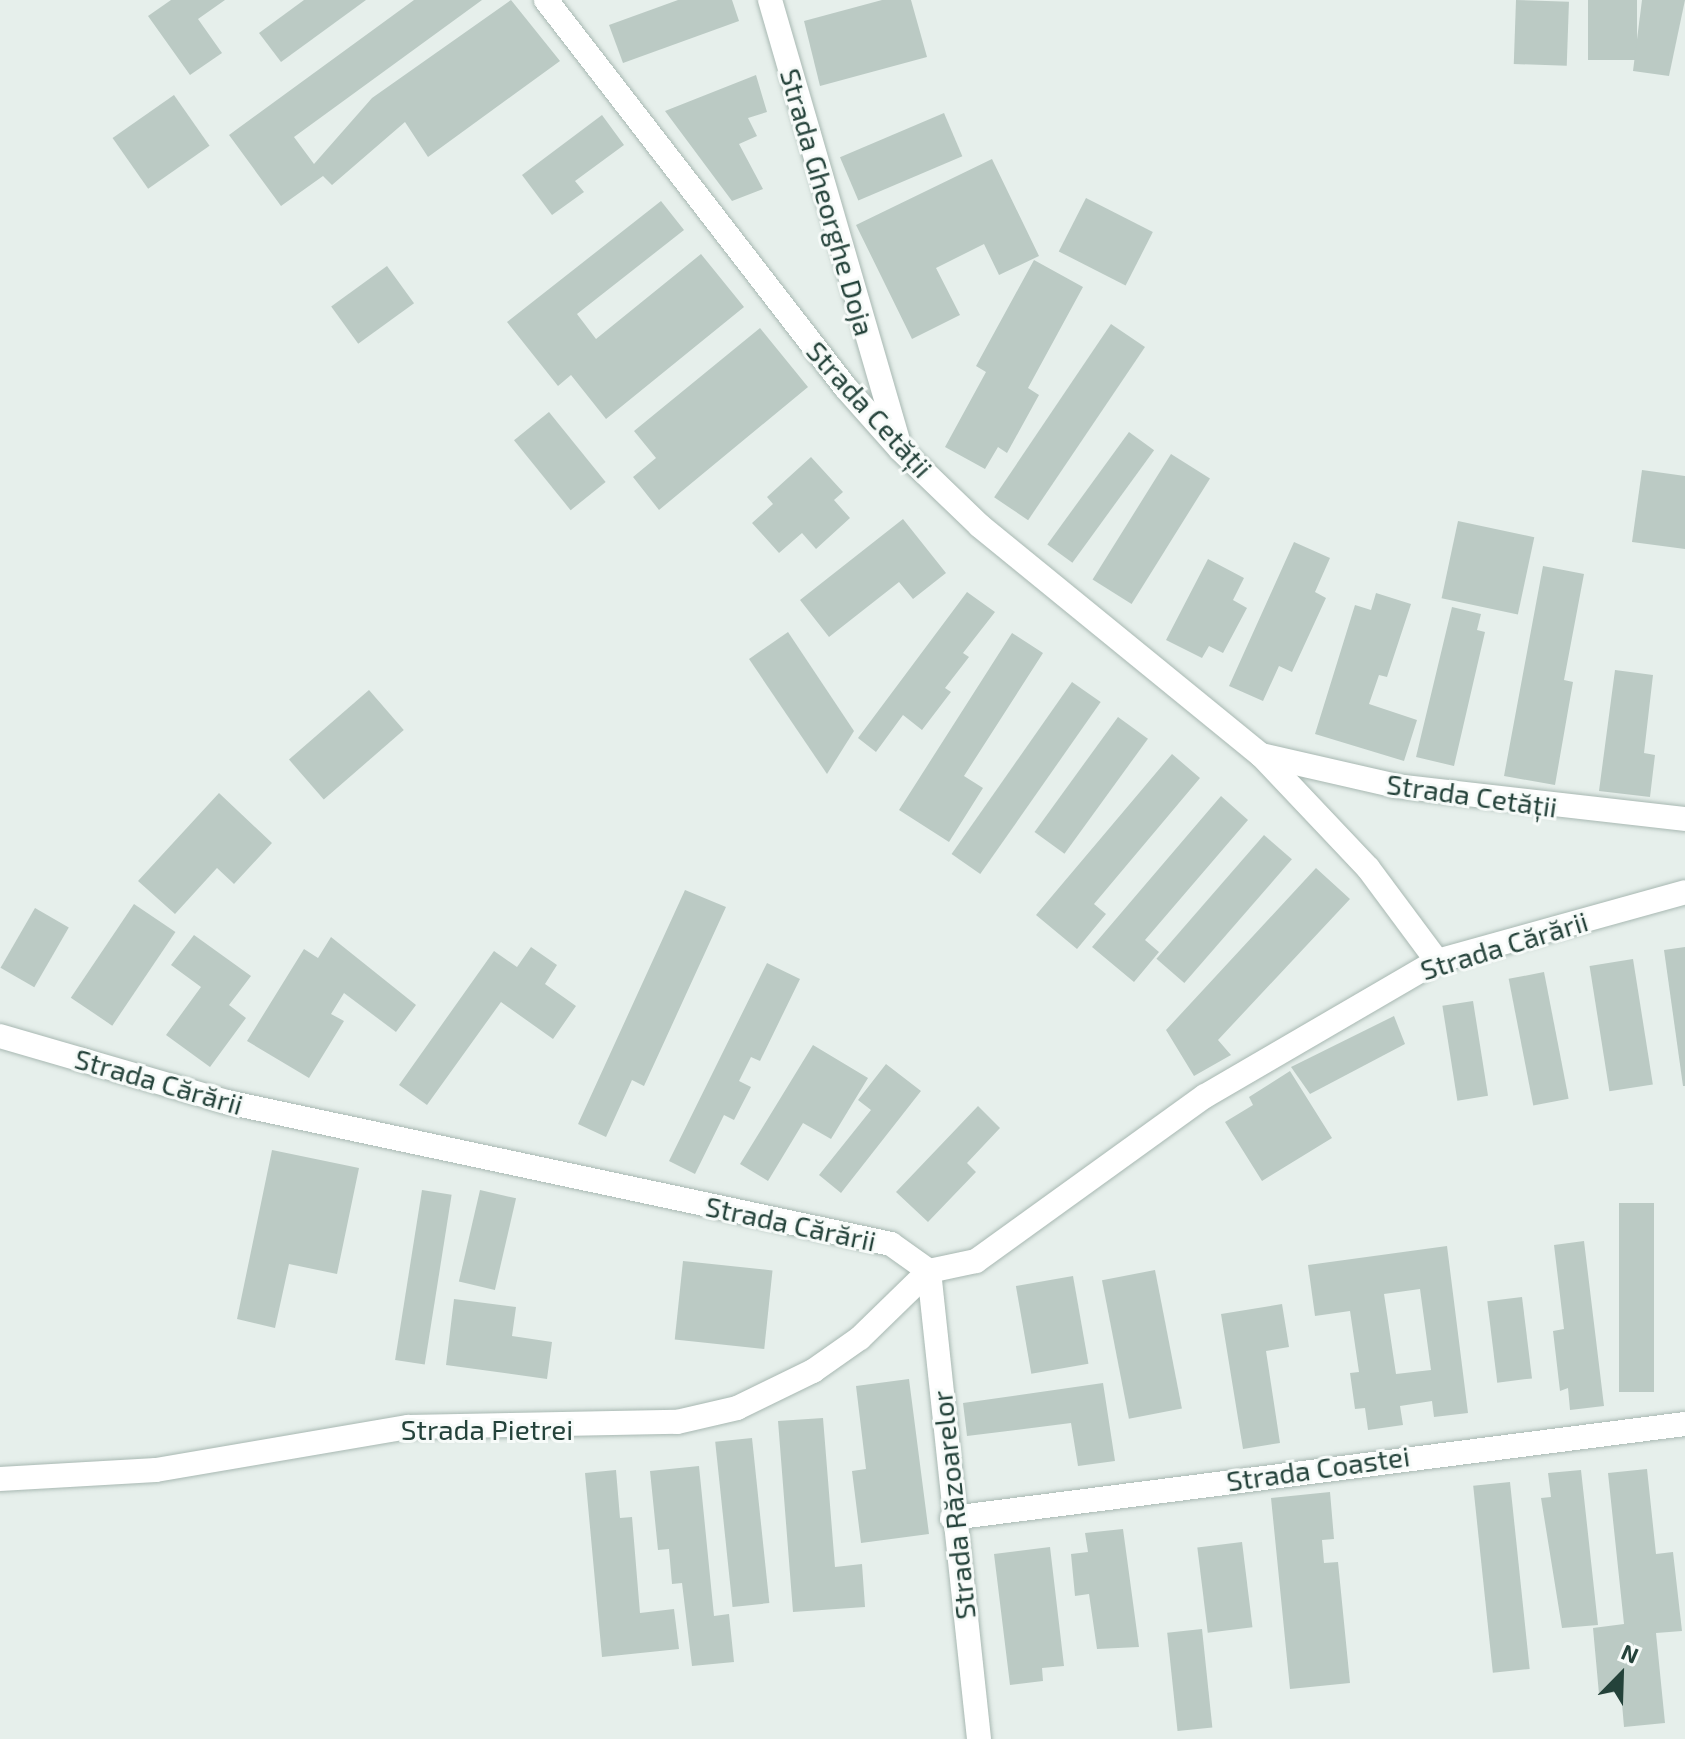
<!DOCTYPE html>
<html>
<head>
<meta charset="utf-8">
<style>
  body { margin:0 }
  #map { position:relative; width:1685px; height:1739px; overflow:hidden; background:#e6efeb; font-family:"Exo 2",sans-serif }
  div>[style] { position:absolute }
  .building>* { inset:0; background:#bbcac4; transform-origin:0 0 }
  .roads { filter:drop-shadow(0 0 2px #a8b8b2) drop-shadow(0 0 2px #a8b8b2) }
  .minor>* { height:24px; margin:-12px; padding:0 12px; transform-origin:12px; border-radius:12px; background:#fff }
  span { translate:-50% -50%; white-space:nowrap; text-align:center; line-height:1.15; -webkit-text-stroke:6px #f7fbf9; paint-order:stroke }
  .street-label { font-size:28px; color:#24423a }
  .north { position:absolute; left:1581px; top:1635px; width:80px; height:80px; -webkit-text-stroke:6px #f7fbf9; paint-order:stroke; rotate:23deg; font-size:22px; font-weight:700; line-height:32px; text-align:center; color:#24423a }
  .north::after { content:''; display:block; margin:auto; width:28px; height:36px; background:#24423a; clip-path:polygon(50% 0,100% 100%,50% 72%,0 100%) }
</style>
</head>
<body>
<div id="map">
  <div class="building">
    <i style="clip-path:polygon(171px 0,225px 0,198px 19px,222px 53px,190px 75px,148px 16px)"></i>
    <i style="clip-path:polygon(304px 0,366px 0,281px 62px,259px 33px)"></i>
    <i style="clip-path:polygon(414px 0,482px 0,294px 137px,314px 164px,372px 98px,511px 0,560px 61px,428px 157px,405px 122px,332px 185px,323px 176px,281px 206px,229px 135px)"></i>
    <i style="clip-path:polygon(678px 0,732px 0,739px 21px,623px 63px,609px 25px)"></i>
    <i style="clip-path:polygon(882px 0,911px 0,927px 57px,820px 86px,804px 21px)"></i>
    <i style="left:1516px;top:0;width:53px;height:64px;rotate:2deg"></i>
    <i style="left:1588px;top:0;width:49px;height:60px"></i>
    <i style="clip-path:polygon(1642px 0,1685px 0,1669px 76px,1633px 71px)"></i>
    <i style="clip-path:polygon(756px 75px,767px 112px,748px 118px,757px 136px,739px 144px,763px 189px,732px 201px,665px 111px)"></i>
    <i style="left:174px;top:95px;width:62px;height:75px;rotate:55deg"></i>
    <i style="left:944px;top:113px;width:47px;height:113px;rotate:67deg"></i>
    <i style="clip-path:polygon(602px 115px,624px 145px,575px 181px,584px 192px,552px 215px,522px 175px)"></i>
    <i style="clip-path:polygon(992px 159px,1039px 256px,999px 275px,984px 244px,936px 268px,960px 315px,912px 339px,856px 225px)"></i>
    <i style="left:1086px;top:198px;width:75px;height:60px;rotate:27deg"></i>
    <i style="clip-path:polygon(661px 201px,684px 230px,577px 314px,596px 339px,701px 254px,744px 307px,606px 419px,571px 375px,558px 386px,507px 322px)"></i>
    <i style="clip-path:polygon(1034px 260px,1083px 287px,1028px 388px,1039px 395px,1007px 453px,998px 447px,985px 469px,945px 447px,986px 372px,976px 366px)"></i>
    <i style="left:387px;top:266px;width:46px;height:69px;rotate:54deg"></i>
    <i style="left:1111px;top:324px;width:41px;height:209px;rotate:34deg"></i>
    <i style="clip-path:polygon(760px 328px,808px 387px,659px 510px,633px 477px,656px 458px,634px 431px)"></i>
    <i style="left:549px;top:412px;width:90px;height:45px;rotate:51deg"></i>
    <i style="left:1129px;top:432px;width:31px;height:139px;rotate:36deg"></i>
    <i style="left:1171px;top:454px;width:46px;height:148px;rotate:32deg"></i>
    <i style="clip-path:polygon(811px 457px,843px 492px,834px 500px,850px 518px,816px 549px,802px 533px,779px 553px,752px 523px,773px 504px,767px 497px)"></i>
    <i style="clip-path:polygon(1642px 470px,1685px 476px,1685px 549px,1632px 542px)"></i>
    <i style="clip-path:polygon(903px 519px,946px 573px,913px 599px,899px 582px,829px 637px,800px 600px)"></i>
    <i style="left:1458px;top:521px;width:78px;height:79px;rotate:12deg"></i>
    <i style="clip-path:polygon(1294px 542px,1330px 558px,1315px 592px,1326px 598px,1292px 672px,1279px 666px,1263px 701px,1229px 686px)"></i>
    <i style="clip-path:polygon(1208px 559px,1244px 578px,1233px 600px,1247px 608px,1223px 653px,1209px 646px,1202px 658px,1166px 640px)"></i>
    <i style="clip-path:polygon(1543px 566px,1584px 574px,1564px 680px,1573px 682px,1555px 785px,1504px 776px)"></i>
    <i style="clip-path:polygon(967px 592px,995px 612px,963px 653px,969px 657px,945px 688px,951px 692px,922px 730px,903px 715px,876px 752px,858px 738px)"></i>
    <i style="clip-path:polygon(1376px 593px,1411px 604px,1387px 677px,1379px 675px,1369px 704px,1417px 720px,1404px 761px,1315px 734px,1355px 605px,1371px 610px)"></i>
    <i style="clip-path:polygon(1452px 607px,1481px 614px,1477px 630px,1485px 632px,1454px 766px,1416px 757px)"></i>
    <i style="clip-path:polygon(788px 632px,854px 731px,827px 774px,749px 659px)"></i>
    <i style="clip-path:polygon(1012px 633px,1043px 653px,964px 776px,983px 788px,949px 842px,899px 810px)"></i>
    <i style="clip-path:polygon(1615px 670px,1653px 675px,1644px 753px,1655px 755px,1650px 797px,1599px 791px)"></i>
    <i style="left:1072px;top:682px;width:35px;height:210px;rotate:35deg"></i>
    <i style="left:369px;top:690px;width:53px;height:106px;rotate:49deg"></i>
    <i style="left:1118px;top:717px;width:37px;height:142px;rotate:36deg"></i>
    <i style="clip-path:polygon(1172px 754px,1200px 778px,1094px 904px,1106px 914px,1077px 949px,1036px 915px)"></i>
    <i style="clip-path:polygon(219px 793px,272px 843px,234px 884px,217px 868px,175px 914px,138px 881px)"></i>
    <i style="clip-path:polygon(1221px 796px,1248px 820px,1145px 940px,1159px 952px,1134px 982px,1092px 947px)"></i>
    <i style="left:1264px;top:835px;width:37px;height:164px;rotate:41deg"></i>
    <i style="clip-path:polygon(1316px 868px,1350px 899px,1218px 1040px,1231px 1055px,1194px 1076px,1166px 1030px)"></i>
    <i style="clip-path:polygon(685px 890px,726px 907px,644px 1086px,632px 1080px,606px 1137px,578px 1124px)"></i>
    <i style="left:134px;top:904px;width:50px;height:113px;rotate:34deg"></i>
    <i style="left:35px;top:908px;width:39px;height:69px;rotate:30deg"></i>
    <i style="clip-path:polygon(194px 935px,251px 976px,229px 1005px,246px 1018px,210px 1067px,166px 1035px,201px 987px,171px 965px)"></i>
    <i style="clip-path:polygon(331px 937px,416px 1005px,396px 1032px,344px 993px,331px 1014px,344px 1021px,309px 1078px,247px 1041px,304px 949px,318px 958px)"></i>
    <i style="clip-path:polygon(531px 947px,557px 965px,545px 984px,576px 1006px,553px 1039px,501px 1002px,427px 1105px,399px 1085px,494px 951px,517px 967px)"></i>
    <i style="clip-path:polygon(1685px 947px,1685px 1086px,1683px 1086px,1664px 950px)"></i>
    <i style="left:1633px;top:959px;width:127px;height:44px;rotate:81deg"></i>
    <i style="clip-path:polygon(767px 963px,800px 979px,760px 1061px,751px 1057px,739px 1081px,751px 1087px,734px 1120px,724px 1115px,695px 1174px,669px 1161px)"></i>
    <i style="left:1544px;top:972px;width:129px;height:36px;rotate:79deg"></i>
    <i style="left:1473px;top:1001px;width:96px;height:31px;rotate:81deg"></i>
    <i style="clip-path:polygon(1394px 1016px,1405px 1044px,1310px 1094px,1291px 1067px)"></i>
    <i style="clip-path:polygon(813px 1045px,868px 1078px,831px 1139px,803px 1123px,768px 1181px,740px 1164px)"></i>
    <i style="clip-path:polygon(886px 1064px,921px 1091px,841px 1193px,819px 1175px,871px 1110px,858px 1100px)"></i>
    <i style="clip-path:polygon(1290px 1071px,1332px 1138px,1262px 1181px,1225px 1122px,1253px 1105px,1249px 1097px)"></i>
    <i style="clip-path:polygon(978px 1106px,1000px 1128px,967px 1163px,976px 1172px,928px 1222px,896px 1192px)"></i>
    <i style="clip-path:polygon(272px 1150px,359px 1168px,337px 1274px,289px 1264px,275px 1328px,237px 1319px)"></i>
    <i style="left:422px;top:1190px;width:30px;height:172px;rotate:9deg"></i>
    <i style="left:480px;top:1190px;width:37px;height:94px;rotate:13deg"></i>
    <i style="left:1619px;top:1203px;width:35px;height:189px"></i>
    <i style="clip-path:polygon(1584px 1241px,1604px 1406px,1570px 1410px,1568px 1388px,1560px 1391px,1553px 1331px,1564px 1329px,1554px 1245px)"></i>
    <i style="clip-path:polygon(evenodd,1447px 1246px,1468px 1413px,1434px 1417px,1432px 1401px,1400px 1406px,1403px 1425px,1368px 1430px,1365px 1408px,1355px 1409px,1350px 1373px,1359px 1372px,1350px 1311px,1315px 1316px,1308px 1265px,1447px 1246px,1420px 1289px,1431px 1370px,1396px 1374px,1384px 1294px,1420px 1289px)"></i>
    <i style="left:683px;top:1261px;width:90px;height:79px;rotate:6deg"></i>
    <i style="left:1155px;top:1270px;width:141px;height:54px;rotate:79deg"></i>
    <i style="left:1073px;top:1276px;width:89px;height:58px;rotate:80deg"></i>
    <i style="left:1522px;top:1297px;width:82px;height:35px;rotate:83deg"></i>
    <i style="clip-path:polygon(454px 1299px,516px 1307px,512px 1336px,552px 1342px,547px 1379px,446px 1365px)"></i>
    <i style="clip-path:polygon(1282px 1304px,1289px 1347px,1266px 1351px,1280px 1443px,1243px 1449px,1221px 1314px)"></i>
    <i style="clip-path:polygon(909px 1379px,929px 1534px,861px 1543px,852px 1471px,866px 1469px,856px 1386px)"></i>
    <i style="clip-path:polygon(1103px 1383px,1115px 1461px,1078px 1466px,1071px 1423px,967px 1436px,963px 1403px)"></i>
    <i style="clip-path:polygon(823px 1418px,835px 1567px,862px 1564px,865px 1607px,793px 1612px,778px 1421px)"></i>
    <i style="left:752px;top:1438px;width:166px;height:37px;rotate:84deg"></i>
    <i style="clip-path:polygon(699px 1466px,714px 1616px,729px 1614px,734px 1662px,692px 1666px,682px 1583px,672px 1584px,669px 1549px,658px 1550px,650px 1471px)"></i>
    <i style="clip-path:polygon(1647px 1469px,1656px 1554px,1673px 1552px,1682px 1631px,1656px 1633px,1665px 1723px,1624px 1727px,1621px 1692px,1599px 1694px,1593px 1628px,1624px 1624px,1608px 1473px)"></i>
    <i style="clip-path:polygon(616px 1470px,620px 1518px,632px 1517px,640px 1613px,674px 1609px,679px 1649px,602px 1657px,585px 1473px)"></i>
    <i style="clip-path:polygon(1581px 1470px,1598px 1625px,1562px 1628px,1541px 1498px,1551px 1497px,1548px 1473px)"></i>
    <i style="left:1510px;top:1482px;width:188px;height:37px;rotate:84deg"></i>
    <i style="clip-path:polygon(1330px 1492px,1334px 1539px,1322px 1540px,1324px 1563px,1338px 1562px,1350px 1683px,1290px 1689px,1271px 1498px)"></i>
    <i style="clip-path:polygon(1123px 1529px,1139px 1647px,1097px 1649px,1089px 1594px,1075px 1596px,1071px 1554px,1088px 1552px,1085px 1533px)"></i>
    <i style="left:1242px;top:1542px;width:86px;height:45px;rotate:83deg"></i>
    <i style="clip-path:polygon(1050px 1547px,1064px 1666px,1042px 1668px,1043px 1681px,1010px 1685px,994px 1554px)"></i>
    <i style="left:1202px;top:1629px;width:99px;height:35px;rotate:84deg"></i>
  </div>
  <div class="roads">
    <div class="minor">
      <i style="left:546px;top:0;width:490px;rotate:52.3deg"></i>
      <i style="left:846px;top:388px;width:81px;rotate:48.5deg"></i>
      <i style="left:900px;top:449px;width:111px;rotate:43.9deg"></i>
      <i style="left:980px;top:526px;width:362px;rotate:39.2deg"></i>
      <i style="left:1261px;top:755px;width:156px;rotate:46.6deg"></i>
      <i style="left:1368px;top:868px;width:116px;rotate:53.4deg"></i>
      <i style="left:770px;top:0;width:461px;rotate:73.8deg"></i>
      <i style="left:1261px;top:755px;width:139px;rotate:12.9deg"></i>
      <i style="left:1396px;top:786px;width:291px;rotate:6.5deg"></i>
      <i style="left:0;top:1036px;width:236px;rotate:16.2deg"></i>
      <i style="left:227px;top:1102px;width:679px;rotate:12.07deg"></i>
      <i style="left:891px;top:1244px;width:47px;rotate:35.4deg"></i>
      <i style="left:929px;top:1271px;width:48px;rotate:-12deg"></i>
      <i style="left:976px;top:1261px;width:282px;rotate:-35.8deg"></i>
      <i style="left:1205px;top:1096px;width:268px;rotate:-30.2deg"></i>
      <i style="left:1437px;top:961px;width:257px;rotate:-15.5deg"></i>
      <i style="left:929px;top:1271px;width:471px;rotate:83.9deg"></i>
      <i style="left:0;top:1479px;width:156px;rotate:-3.3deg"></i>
      <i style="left:156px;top:1470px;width:256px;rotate:-9.7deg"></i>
      <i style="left:408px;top:1427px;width:269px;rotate:-1.1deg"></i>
      <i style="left:677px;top:1422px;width:62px;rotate:-13.1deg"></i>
      <i style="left:737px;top:1408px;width:85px;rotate:-26deg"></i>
      <i style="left:813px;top:1371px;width:57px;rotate:-35.1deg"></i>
      <i style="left:860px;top:1338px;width:96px;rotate:-44.2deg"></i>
      <i style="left:952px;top:1518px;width:739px;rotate:-7.31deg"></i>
    </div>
  </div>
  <div class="street-label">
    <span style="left:828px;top:202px;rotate:74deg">Strada Gheorghe Doja</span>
    <span style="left:870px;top:409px;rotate:48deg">Strada Cetății</span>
    <span style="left:1472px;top:795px;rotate:8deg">Strada Cetății</span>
    <span style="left:1504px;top:945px;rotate:-17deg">Strada Cărării</span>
    <span style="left:159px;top:1081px;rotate:16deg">Strada Cărării</span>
    <span style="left:791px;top:1223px;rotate:12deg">Strada Cărării</span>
    <span style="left:487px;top:1429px">Strada Pietrei</span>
    <span style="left:1318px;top:1468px;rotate:-8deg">Strada Coastei</span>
    <span style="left:953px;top:1505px;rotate:-96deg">Strada Răzoarelor</span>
  </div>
  <div class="north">N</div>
</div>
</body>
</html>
